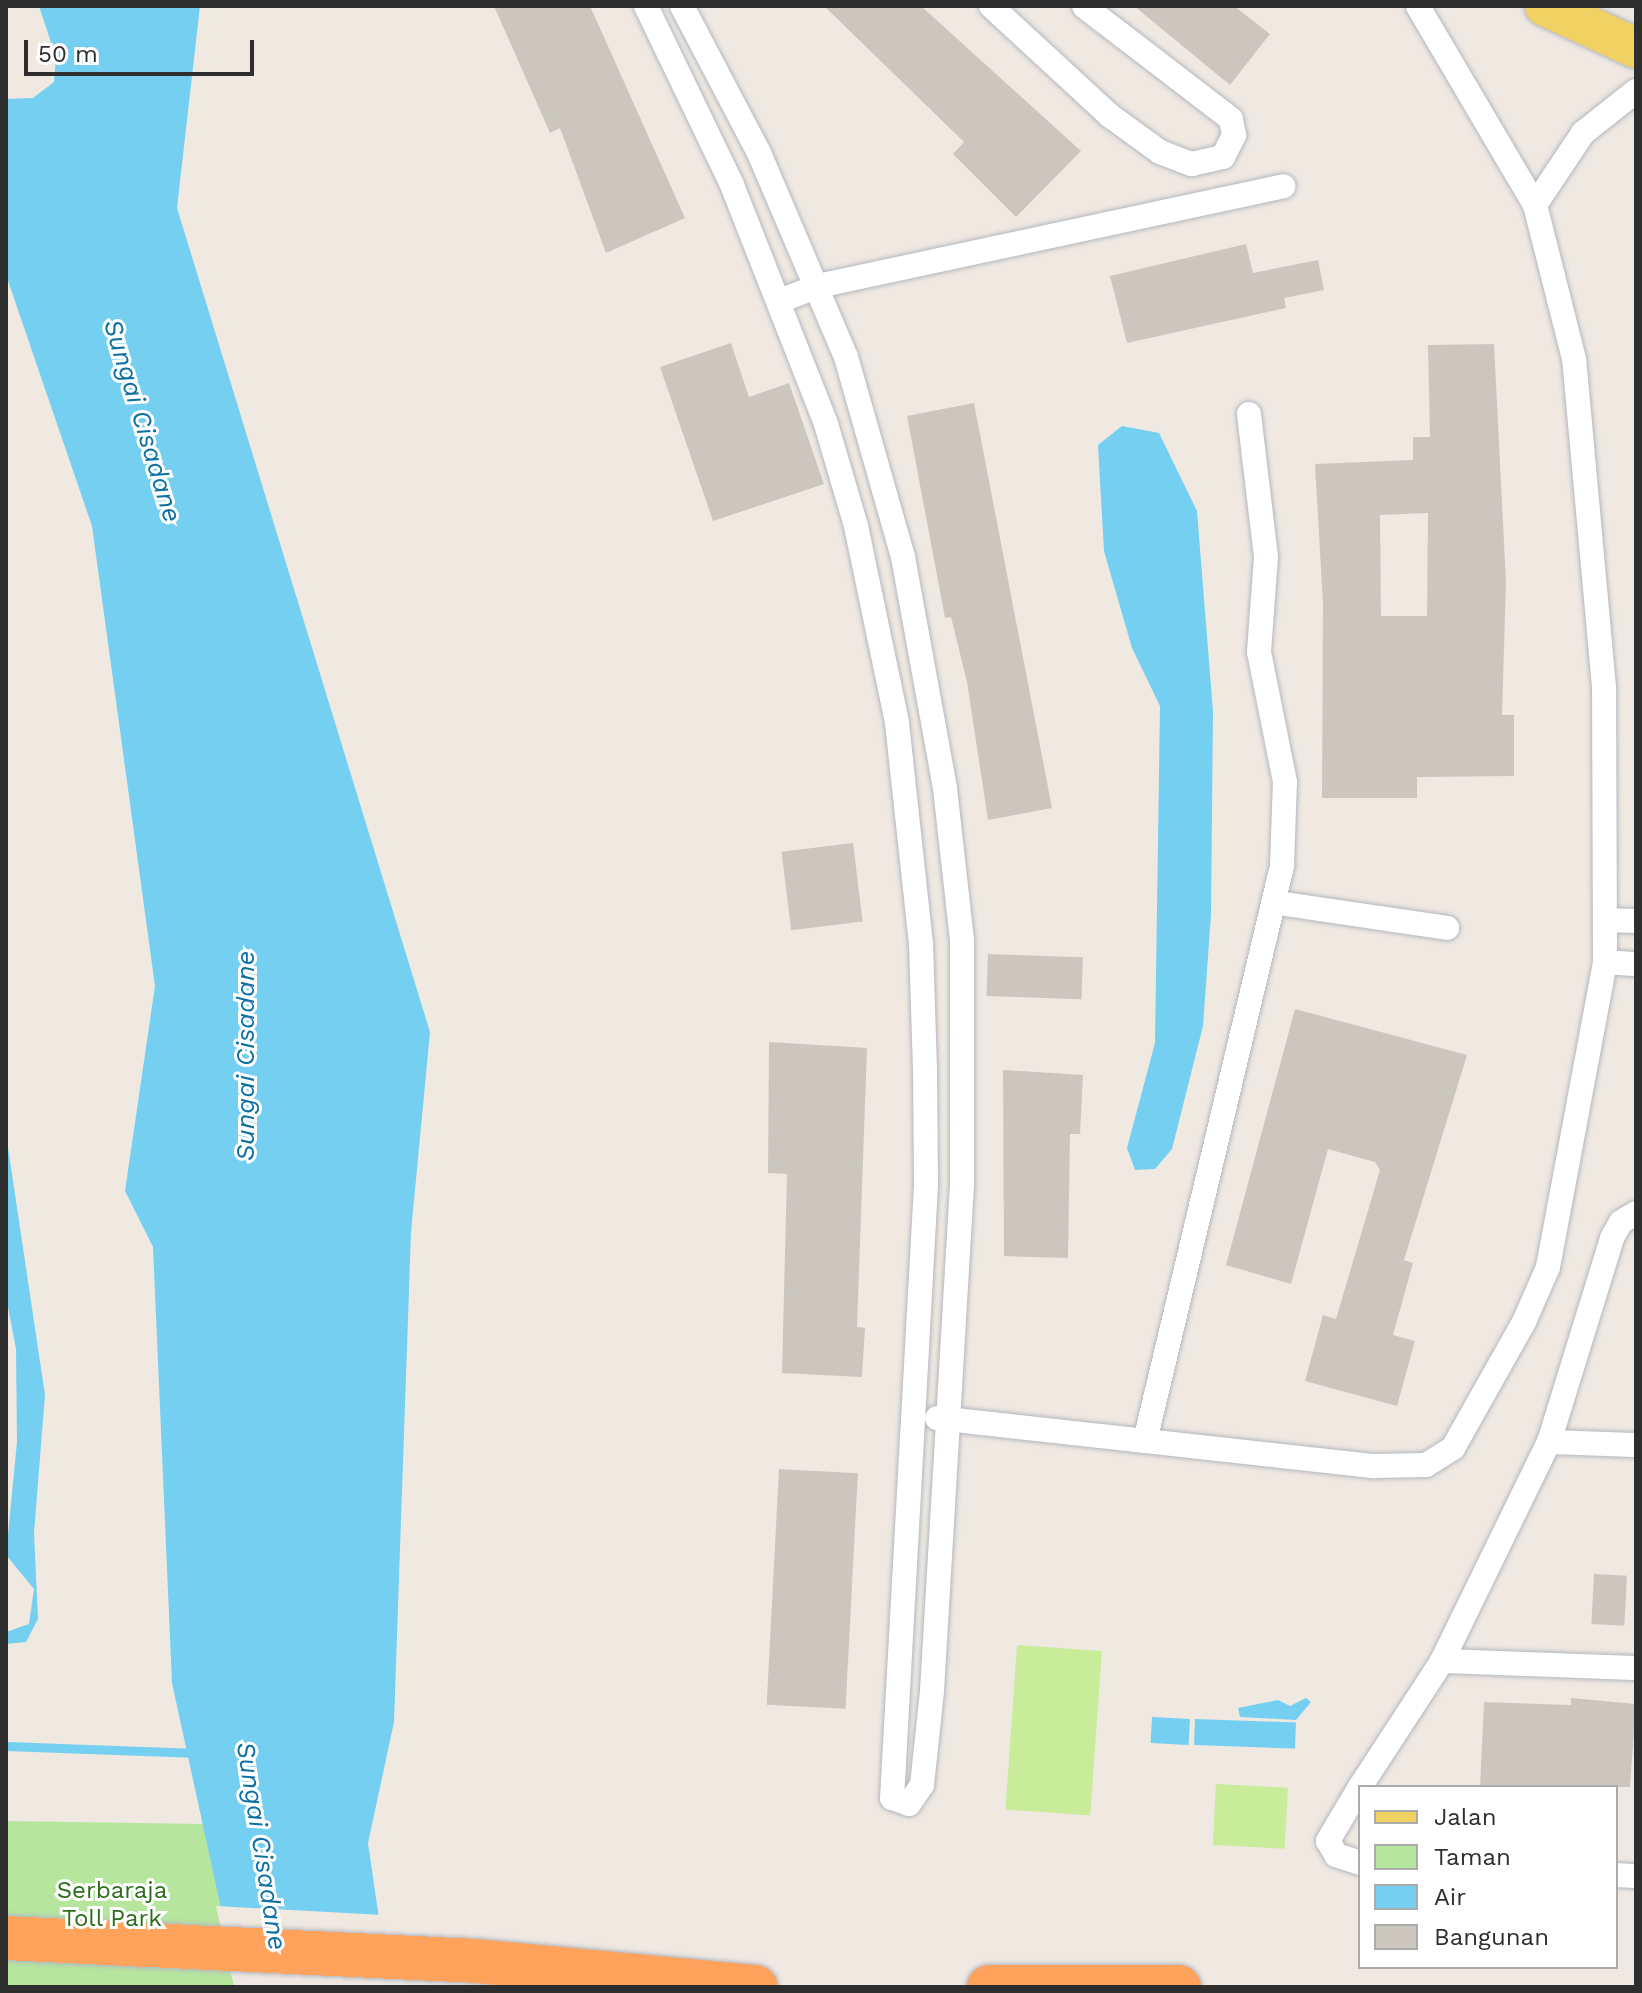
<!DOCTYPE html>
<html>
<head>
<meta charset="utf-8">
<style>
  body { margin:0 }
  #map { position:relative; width:1642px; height:1993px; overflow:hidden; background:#efe9e1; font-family:"Work Sans",sans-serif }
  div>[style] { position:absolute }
  .green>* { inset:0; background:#b6e59e }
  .pitch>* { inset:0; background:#c9ec9a; transform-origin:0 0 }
  .water>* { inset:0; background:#75cff0; transform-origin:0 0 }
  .pier>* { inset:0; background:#efe9e1 }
  .stream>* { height:9px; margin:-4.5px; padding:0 4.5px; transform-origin:4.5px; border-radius:4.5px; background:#75cff0 }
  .building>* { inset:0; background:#cbc7bf; transform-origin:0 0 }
  .roads { filter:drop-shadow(0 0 2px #b4b7c1) drop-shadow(0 0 2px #b4b7c1) }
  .minor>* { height:24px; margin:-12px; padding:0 12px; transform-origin:12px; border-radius:12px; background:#fff }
  .primary>* { height:40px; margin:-20px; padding:0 20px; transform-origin:20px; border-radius:20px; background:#f2d163 }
  .motorway>* { height:44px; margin:-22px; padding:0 22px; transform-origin:22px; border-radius:22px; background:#ffa35c }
  span { translate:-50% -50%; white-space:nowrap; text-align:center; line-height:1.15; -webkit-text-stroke:6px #fff; paint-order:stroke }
  .park-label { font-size:24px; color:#2c6e1b }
  .water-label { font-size:26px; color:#0d6fa3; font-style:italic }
  .frame { position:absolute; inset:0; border:8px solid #2e2e2e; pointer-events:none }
  .legend { position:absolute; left:1358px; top:1785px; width:260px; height:184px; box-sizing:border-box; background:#fff; border:2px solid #ababab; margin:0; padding:10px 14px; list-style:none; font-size:24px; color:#2e2e2e }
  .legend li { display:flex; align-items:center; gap:16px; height:40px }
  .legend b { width:40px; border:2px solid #ababab }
  .scale { position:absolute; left:24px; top:40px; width:230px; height:36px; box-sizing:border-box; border:4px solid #2e2e2e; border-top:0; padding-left:10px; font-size:24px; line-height:28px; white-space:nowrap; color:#2e2e2e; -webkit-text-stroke:6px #fff; paint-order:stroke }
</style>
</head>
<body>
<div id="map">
  <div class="green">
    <i style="clip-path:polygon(6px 1821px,203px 1824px,238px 1987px,6px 1987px)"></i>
  </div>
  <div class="pitch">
    <i style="left:1017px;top:1645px;width:85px;height:165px;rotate:4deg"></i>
    <i style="left:1216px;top:1784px;width:72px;height:61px;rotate:3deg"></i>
  </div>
  <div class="water">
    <i style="clip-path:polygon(39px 6px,200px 6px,177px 208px,430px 1032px,411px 1232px,394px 1722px,368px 1843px,389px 1987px,238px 1987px,172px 1683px,153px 1247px,125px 1191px,155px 986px,92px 526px,6px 275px,6px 99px,33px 98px,54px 82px,56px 58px)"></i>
    <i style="clip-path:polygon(1122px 426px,1159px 433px,1197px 511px,1213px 712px,1211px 915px,1203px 1026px,1172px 1149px,1155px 1169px,1135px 1170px,1127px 1148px,1155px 1043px,1160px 706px,1132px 648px,1104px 551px,1098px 445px)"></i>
    <i style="clip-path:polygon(6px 1134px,45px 1395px,34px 1533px,38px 1619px,26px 1642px,6px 1644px,6px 1632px,29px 1624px,34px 1589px,6px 1555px,17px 1442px,16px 1349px,6px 1297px)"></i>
    <i style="clip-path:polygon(1306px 1698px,1311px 1702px,1296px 1720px,1240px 1717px,1238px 1708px,1278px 1700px,1290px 1706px)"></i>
    <i style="left:1152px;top:1717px;width:38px;height:26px;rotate:3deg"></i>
    <i style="left:1195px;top:1719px;width:101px;height:26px;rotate:2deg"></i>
  </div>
  <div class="pier">
    <i style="clip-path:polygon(216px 1906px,383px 1915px,393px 1987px,234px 1987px)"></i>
  </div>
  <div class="stream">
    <i style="left:6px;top:1746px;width:192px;rotate:2.1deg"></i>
  </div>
  <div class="building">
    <i style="clip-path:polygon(494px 6px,590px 6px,685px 218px,606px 253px,560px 128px,550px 133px)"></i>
    <i style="clip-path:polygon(824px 6px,921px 6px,1081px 151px,1016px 217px,953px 154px,964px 142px)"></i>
    <i style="clip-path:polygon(1134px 6px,1234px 6px,1270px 34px,1230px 85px)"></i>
    <i style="clip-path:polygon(1246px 244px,1253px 273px,1318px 260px,1324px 290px,1284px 298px,1286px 308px,1127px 343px,1110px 276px)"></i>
    <i style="clip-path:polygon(731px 343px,749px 397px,789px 383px,824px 484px,713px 521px,660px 367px)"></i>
    <i style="clip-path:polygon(evenodd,1494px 344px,1506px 582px,1502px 715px,1514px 715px,1514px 776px,1417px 777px,1417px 798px,1322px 798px,1323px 604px,1315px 464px,1413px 460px,1413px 437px,1430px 437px,1428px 345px,1494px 344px,1428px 513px,1427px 616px,1381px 616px,1380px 515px,1428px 513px)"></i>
    <i style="clip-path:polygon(974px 403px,1052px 808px,988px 820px,967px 682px,951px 617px,945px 618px,907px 416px)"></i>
    <i style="left:853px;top:843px;width:79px;height:72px;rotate:83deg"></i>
    <i style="left:988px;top:954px;width:95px;height:42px;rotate:2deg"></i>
    <i style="clip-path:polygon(1295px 1009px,1467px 1055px,1404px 1260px,1413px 1263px,1393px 1335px,1415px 1341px,1397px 1406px,1305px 1381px,1323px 1315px,1336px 1319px,1380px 1170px,1375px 1162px,1328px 1149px,1291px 1284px,1226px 1265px)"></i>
    <i style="clip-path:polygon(769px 1042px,867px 1048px,857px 1327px,865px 1328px,862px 1377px,782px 1373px,787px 1174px,768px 1173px)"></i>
    <i style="clip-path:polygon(1003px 1070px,1083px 1075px,1080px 1134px,1070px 1134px,1068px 1258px,1004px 1256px)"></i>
    <i style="left:779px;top:1469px;width:79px;height:236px;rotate:3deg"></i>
    <i style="left:1594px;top:1574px;width:33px;height:50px;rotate:3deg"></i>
    <i style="clip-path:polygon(1571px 1698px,1636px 1704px,1630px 1787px,1480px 1787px,1484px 1702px,1571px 1705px)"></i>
  </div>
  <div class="roads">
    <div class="minor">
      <i style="left:646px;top:6px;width:199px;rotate:64.3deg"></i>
      <i style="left:732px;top:185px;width:257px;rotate:68.5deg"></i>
      <i style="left:826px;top:424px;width:106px;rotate:73.6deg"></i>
      <i style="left:856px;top:526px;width:201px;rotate:78.2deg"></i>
      <i style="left:897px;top:723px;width:221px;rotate:83.8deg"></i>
      <i style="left:921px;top:943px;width:125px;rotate:88.2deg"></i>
      <i style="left:925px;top:1068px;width:117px;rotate:89.5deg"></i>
      <i style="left:926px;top:1185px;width:614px;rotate:93.17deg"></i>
      <i style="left:892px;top:1798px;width:18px;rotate:19deg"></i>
      <i style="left:909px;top:1804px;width:23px;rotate:-56deg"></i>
      <i style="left:922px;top:1785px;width:95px;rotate:-83.9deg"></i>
      <i style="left:932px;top:1691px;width:507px;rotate:-86.61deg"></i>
      <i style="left:962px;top:1185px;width:245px;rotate:-90deg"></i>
      <i style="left:962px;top:940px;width:153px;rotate:-96.4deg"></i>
      <i style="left:945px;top:788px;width:235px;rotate:-100.3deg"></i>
      <i style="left:903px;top:557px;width:208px;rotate:-105.9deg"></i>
      <i style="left:846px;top:357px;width:224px;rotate:-113.1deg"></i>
      <i style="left:758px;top:151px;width:164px;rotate:-117.7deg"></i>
      <i style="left:991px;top:6px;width:161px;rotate:42.7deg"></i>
      <i style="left:1109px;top:115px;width:63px;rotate:36deg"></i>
      <i style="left:1160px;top:152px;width:34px;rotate:21deg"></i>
      <i style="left:1192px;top:164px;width:32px;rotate:-13deg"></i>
      <i style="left:1223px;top:157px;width:25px;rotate:-63deg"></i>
      <i style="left:1234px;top:135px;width:16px;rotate:-101deg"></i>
      <i style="left:1231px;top:119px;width:185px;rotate:-142.5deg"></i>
      <i style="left:1535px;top:205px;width:87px;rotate:-56.3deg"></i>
      <i style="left:1583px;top:133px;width:68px;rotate:-38.4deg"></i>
      <i style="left:782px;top:300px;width:39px;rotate:-21deg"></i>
      <i style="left:818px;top:286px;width:476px;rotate:-12.1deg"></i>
      <i style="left:1278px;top:903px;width:171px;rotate:8.4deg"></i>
      <i style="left:1606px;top:920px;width:30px;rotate:2deg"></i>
      <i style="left:1605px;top:962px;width:31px;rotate:4deg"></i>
      <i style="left:937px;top:1418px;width:440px;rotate:6.3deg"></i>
      <i style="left:1374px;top:1466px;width:52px;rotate:-1.1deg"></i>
      <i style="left:1426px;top:1465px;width:32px;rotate:-32deg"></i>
      <i style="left:1453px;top:1448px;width:145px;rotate:-60.6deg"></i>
      <i style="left:1524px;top:1322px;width:60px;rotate:-66.4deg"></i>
      <i style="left:1548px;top:1267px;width:310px;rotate:-79.4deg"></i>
      <i style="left:1605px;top:962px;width:275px;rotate:-90.2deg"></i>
      <i style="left:1604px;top:687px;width:329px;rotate:-95.2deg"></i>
      <i style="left:1574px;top:359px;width:159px;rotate:-104.2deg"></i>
      <i style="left:1535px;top:205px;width:231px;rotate:-120.5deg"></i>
      <i style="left:1145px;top:1441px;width:591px;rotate:-76.6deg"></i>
      <i style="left:1282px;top:866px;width:84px;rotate:-88deg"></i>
      <i style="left:1285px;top:782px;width:133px;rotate:-101.3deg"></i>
      <i style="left:1259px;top:652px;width:95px;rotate:-85.8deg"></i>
      <i style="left:1266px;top:557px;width:144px;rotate:-96.8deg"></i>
      <i style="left:1549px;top:1442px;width:87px;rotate:2deg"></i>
      <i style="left:1442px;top:1661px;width:194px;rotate:2.1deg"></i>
      <i style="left:1360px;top:1787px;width:150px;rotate:-56.9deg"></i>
      <i style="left:1442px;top:1661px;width:244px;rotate:-64deg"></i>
      <i style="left:1549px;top:1442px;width:214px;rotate:-72.8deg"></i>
      <i style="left:1612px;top:1238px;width:18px;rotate:-61deg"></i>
      <i style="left:1621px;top:1222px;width:17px;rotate:-31deg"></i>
      <i style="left:1360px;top:1787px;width:63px;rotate:120.7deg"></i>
      <i style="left:1328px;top:1841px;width:16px;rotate:60deg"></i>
      <i style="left:1336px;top:1855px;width:25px;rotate:18deg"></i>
      <i style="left:1616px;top:1875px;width:20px;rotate:3deg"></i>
    </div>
    <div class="primary">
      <i style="left:1545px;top:6px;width:100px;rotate:24.8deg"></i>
    </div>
    <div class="motorway">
      <i style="left:6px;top:1938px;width:470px;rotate:2.8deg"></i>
      <i style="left:475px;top:1961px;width:282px;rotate:5.3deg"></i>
      <i style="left:989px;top:1987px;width:190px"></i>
    </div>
  </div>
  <div class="park-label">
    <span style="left:112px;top:1905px">Serbaraja<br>Toll Park</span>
  </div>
  <div class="water-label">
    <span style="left:142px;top:421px;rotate:73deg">Sungai Cisadane</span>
    <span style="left:246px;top:1056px;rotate:-90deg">Sungai Cisadane</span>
    <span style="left:261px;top:1846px;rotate:81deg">Sungai Cisadane</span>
  </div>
  <div class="frame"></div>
  <ul class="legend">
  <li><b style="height:10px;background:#f2d163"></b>Jalan</li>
  <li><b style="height:22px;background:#b6e59e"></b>Taman</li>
  <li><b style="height:22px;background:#75cff0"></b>Air</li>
  <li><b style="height:22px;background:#cbc7bf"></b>Bangunan</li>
  </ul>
  <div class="scale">50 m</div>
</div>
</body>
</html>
